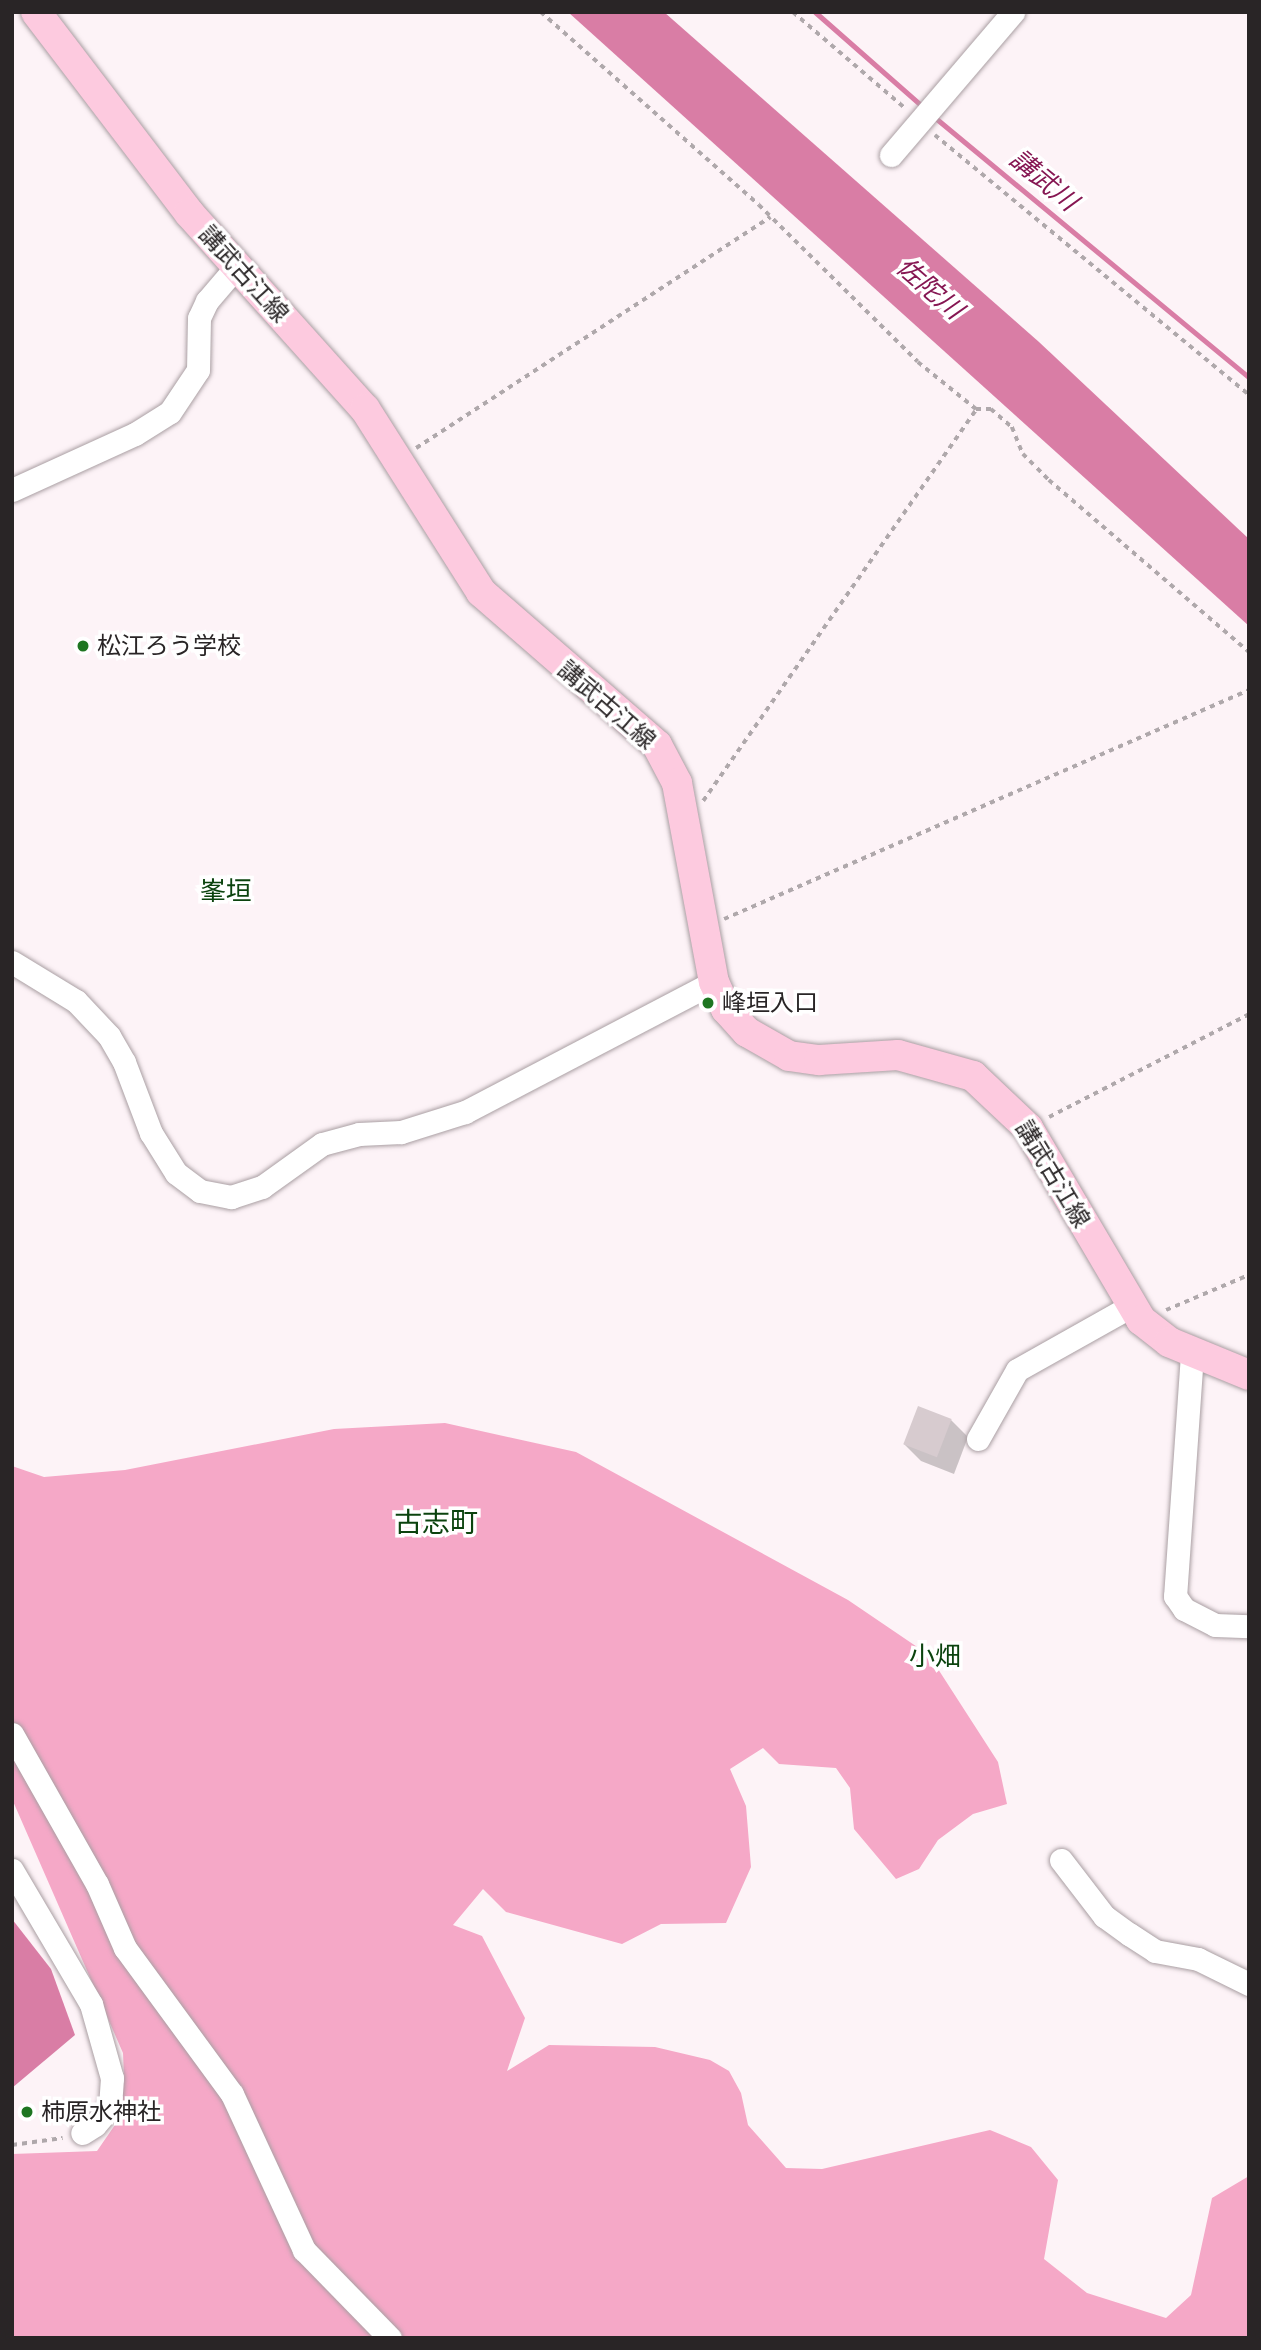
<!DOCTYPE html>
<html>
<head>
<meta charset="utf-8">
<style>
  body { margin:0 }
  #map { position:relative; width:1261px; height:2350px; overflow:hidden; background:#fdf3f7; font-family:Ubuntu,"Noto Sans JP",sans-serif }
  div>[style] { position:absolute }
  .green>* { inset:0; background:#f5a8c7 }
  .water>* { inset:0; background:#d97da5 }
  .shadow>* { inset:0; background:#0003 }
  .stream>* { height:5px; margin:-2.5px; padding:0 2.5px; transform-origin:2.5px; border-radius:2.5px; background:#d97da5 }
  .building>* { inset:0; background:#d7cbcf; transform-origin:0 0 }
  .path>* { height:3.5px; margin-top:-1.75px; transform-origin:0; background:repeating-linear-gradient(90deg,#afa8ab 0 5px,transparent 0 10px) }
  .roads { filter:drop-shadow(0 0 2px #aa9fa3) drop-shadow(0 0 2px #aa9fa3) }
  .minor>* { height:23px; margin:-11.5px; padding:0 11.5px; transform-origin:11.5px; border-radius:11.5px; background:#fff }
  .major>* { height:30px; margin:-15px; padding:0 15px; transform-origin:15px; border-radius:15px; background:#fdcadf }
  .dots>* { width:19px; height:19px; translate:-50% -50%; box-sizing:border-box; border:4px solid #fff; border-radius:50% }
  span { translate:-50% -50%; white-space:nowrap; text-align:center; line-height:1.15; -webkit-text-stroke:7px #fff; paint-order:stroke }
  .street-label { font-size:24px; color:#292526 }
  .poi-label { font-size:24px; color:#292526 }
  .left { translate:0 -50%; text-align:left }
  .water-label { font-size:26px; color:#861753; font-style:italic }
  .neighbourhood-label { font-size:26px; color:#0b430e }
  .quarter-label { font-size:28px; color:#0b430e }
  .frame { position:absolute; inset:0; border:14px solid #292526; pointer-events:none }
</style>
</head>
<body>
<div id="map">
  <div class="green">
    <i style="clip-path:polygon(445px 1423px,576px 1452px,848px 1600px,929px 1655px,998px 1762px,1007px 1804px,973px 1814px,938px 1840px,919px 1869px,896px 1879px,854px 1829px,850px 1788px,836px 1768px,779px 1764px,763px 1748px,730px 1769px,746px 1806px,751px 1867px,726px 1923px,661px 1924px,622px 1944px,506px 1912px,483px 1889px,453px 1925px,482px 1936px,525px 2018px,507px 2071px,549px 2045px,655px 2047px,710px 2060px,729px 2071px,741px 2093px,748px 2125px,786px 2168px,822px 2169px,990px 2130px,1031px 2147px,1058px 2180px,1044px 2259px,1087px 2293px,1166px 2318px,1191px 2295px,1212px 2198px,1249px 2176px,1249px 2338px,12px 2338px,12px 2154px,97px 2151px,117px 2122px,124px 2077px,123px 2053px,12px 1799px,12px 1466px,44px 1477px,125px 1470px,334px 1429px)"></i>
  </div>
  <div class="water">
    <i style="clip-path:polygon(568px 12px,664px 12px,1039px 342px,1249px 539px,1249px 626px)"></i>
    <i style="clip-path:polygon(12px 1919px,51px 1969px,75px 2035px,12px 2088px)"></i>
  </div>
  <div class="shadow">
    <i style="clip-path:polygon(951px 1420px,968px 1437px,954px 1474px,921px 1461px,904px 1444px)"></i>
  </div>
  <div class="stream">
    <i style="left:815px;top:12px;width:144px;rotate:41.3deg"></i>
    <i style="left:933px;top:116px;width:410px;rotate:39.6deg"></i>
  </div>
  <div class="building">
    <i style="left:918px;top:1406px;width:36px;height:41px;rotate:21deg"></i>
  </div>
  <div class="path">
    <i style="left:541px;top:12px;width:291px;rotate:41.5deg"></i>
    <i style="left:759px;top:205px;width:223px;rotate:44.6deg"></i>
    <i style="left:918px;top:362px;width:75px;rotate:39deg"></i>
    <i style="left:976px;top:409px;width:15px"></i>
    <i style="left:991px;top:409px;width:28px;rotate:41deg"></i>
    <i style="left:1012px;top:427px;width:29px;rotate:68deg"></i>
    <i style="left:1023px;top:454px;width:37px;rotate:45deg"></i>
    <i style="left:1049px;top:480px;width:264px;rotate:40.7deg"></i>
    <i style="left:793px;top:12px;width:149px;rotate:40.6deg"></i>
    <i style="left:935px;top:135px;width:408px;rotate:39.6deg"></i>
    <i style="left:416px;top:448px;width:423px;rotate:-33.1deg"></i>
    <i style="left:703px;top:801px;width:478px;rotate:-55.1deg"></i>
    <i style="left:724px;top:919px;width:573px;rotate:-23.57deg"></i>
    <i style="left:1049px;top:1117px;width:225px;rotate:-27.2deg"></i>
    <i style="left:1166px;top:1310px;width:90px;rotate:-22.9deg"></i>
    <i style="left:12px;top:2145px;width:51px;rotate:-7.8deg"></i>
  </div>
  <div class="roads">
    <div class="minor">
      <i style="left:891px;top:155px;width:188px;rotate:-49.5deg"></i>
      <i style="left:12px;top:490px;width:135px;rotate:-24.5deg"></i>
      <i style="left:135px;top:434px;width:41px;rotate:-32.2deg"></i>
      <i style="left:170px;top:412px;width:50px;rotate:-56.3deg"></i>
      <i style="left:198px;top:370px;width:52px;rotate:-88.9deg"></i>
      <i style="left:199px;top:318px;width:19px;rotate:-65deg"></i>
      <i style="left:207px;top:301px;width:45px;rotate:-49.5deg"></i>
      <i style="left:12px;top:962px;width:75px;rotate:31.4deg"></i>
      <i style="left:76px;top:1001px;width:48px;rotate:46.7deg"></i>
      <i style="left:109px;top:1036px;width:30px;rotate:60deg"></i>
      <i style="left:124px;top:1062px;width:76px;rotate:69.2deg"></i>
      <i style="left:151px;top:1133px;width:47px;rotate:58deg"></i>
      <i style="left:176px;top:1173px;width:30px;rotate:37deg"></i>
      <i style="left:200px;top:1191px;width:32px;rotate:11deg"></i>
      <i style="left:231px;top:1197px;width:33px;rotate:-18deg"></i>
      <i style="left:262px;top:1187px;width:74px;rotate:-35.6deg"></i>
      <i style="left:322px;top:1144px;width:38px;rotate:-15deg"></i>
      <i style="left:359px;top:1134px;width:42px;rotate:-2.7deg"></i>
      <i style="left:401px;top:1132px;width:67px;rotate:-17.4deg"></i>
      <i style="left:465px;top:1112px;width:281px;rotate:-27.6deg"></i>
      <i style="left:1192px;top:1354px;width:243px;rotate:94deg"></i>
      <i style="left:1175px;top:1596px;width:16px;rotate:55deg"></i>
      <i style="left:1184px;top:1609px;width:35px;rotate:27deg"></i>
      <i style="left:1215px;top:1625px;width:34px;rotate:2deg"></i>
      <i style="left:978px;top:1439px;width:79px;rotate:-60.5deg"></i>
      <i style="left:1017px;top:1370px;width:131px;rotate:-29.3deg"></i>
      <i style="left:12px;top:1734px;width:172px;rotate:60.5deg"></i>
      <i style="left:97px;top:1884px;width:70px;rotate:66.4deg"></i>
      <i style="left:125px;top:1948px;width:181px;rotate:53.8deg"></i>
      <i style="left:232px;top:2094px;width:172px;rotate:65.2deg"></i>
      <i style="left:304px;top:2250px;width:123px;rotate:45.7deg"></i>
      <i style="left:1061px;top:1860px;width:71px;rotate:52.5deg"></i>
      <i style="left:1104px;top:1916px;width:31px;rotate:36deg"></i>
      <i style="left:1129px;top:1934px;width:31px;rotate:33deg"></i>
      <i style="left:1155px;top:1951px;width:44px;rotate:10.5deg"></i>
      <i style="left:1198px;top:1959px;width:57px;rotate:26.1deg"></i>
      <i style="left:12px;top:1870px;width:156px;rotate:59.5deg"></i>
      <i style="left:91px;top:2004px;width:77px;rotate:74.2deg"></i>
      <i style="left:112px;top:2078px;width:29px;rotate:94deg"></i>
      <i style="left:110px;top:2107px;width:23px;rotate:130deg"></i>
      <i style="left:95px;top:2125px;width:15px;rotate:148deg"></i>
    </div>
    <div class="major">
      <i style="left:36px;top:12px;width:253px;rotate:52.7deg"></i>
      <i style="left:189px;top:213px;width:263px;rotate:48.1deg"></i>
      <i style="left:365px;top:409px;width:217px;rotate:57.6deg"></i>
      <i style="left:481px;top:592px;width:233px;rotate:41deg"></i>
      <i style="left:657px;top:745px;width:43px;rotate:62.2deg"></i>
      <i style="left:677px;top:783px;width:202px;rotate:79.5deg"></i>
      <i style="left:714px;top:982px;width:30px;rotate:66deg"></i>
      <i style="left:726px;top:1009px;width:31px;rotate:48deg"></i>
      <i style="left:747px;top:1032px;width:48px;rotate:29.7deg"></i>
      <i style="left:789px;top:1056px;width:30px;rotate:8deg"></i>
      <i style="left:819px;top:1060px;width:79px;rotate:-3.6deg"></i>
      <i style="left:898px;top:1055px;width:78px;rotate:15.6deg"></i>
      <i style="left:973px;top:1076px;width:76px;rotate:43.4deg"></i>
      <i style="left:1028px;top:1128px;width:223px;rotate:59.5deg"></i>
      <i style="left:1141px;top:1320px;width:36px;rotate:38deg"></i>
      <i style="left:1169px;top:1342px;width:87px;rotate:22.4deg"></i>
    </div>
  </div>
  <div class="dots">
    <i style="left:83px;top:646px;background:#1e7521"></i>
    <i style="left:708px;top:1003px;background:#1e7521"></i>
    <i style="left:27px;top:2112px;background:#1e7521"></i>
  </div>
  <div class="street-label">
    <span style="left:244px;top:274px;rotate:48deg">講武古江線</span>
    <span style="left:607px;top:705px;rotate:41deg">講武古江線</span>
    <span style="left:1053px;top:1174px;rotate:59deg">講武古江線</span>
  </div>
  <div class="poi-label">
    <span class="left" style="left:97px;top:646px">松江ろう学校</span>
    <span class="left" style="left:722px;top:1003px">峰垣入口</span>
    <span class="left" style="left:41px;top:2112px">柿原水神社</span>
  </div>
  <div class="water-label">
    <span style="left:1044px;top:180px;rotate:40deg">講武川</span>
    <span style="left:930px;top:288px;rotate:41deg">佐陀川</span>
  </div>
  <div class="neighbourhood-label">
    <span style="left:226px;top:891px">峯垣</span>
    <span style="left:935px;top:1656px">小畑</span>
  </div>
  <div class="quarter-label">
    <span style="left:436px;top:1522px">古志町</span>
  </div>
  <div class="frame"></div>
</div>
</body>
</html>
